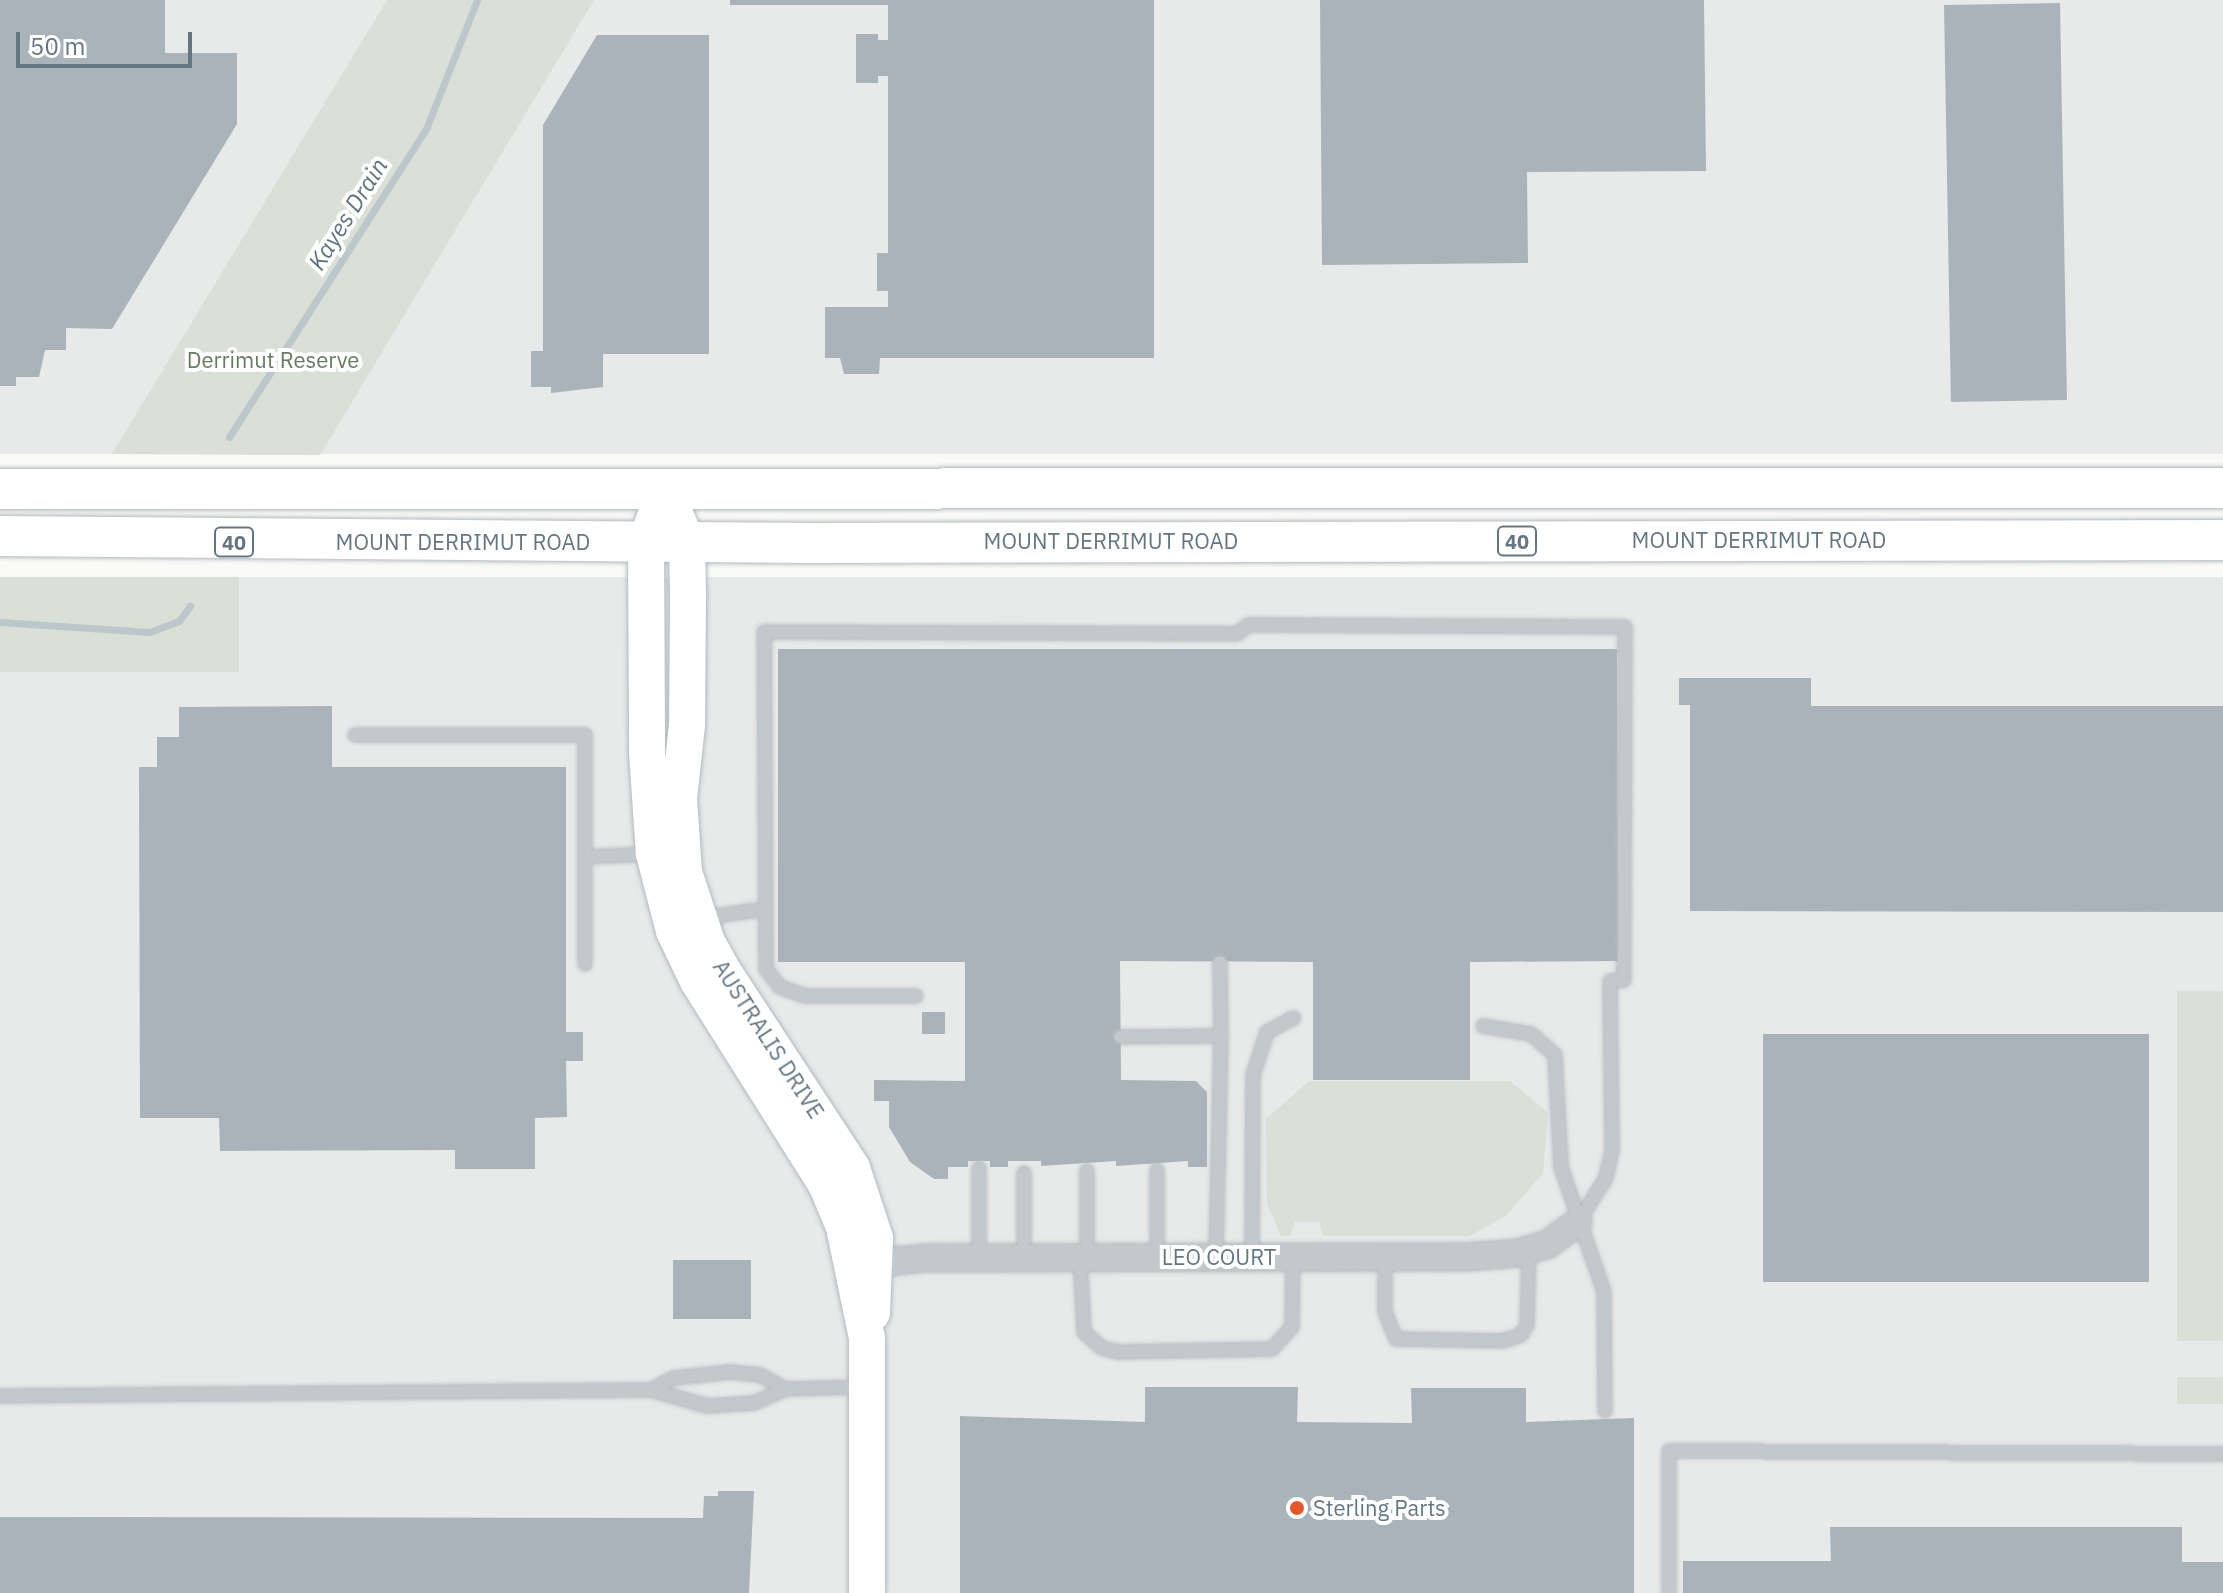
<!DOCTYPE html>
<html>
<head>
<meta charset="utf-8">
<style>
  body { margin:0 }
  #map { position:relative; width:2223px; height:1593px; overflow:hidden; background:#fafaf8; font-family:"IBM Plex Sans",sans-serif }
  div>[style] { position:absolute }
  .built>* { inset:0; background:#e8e9e9; transform-origin:0 0 }
  .green>* { inset:0; background:#dadfd7; transform-origin:0 0 }
  .stream>* { height:7px; margin:-3.5px; padding:0 3.5px; transform-origin:3.5px; border-radius:3.5px; background:#bbc7cb }
  .building>* { inset:0; background:#aab3b9; transform-origin:0 0 }
  .roads { filter:drop-shadow(0 0 2px #b3babf) drop-shadow(0 0 2px #b3babf) }
  .lane>* { height:12px; margin:-6px; padding:0 6px; transform-origin:6px; border-radius:6px; background:#c3c8cc }
  .street>* { height:26px; margin:-13px; padding:0 13px; transform-origin:13px; border-radius:13px; background:#c3c8cc }
  .secondary>* { height:36px; margin:-18px; padding:0 18px; transform-origin:18px; border-radius:18px; background:#fff }
  .primary>* { height:40px; margin:-20px; padding:0 20px; transform-origin:20px; border-radius:20px; background:#fff }
  .dots>* { width:22px; height:22px; translate:-50% -50%; box-sizing:border-box; border:4px solid #fff; border-radius:50% }
  span { translate:-50% -50%; white-space:nowrap; text-align:center; line-height:1.15; -webkit-text-stroke:8px #fff; paint-order:stroke }
  .shield-label span { padding:2px 6px; background:#fff; border:2px solid; border-radius:6px; -webkit-text-stroke-width:0 }
  .shield-label { font-size:20px; color:#657683; font-weight:700 }
  .park-label { font-size:22px; color:#687a64 }
  .street-label { font-size:22px; color:#657683 }
  .poi-label { font-size:22px; color:#657683 }
  .left { translate:0 -50%; text-align:left }
  .water-label { font-size:24px; color:#60757c; font-style:italic }
  .scale { position:absolute; left:16px; top:32px; width:176px; height:36px; box-sizing:border-box; border:4px solid #657683; border-top:0; padding-left:10px; font-size:24px; line-height:28px; white-space:nowrap; color:#657683; -webkit-text-stroke:6px #fff; paint-order:stroke }
</style>
</head>
<body>
<div id="map">
  <div class="built">
    <i style="left:0;top:0;width:2223px;height:454px"></i>
    <i style="left:0;top:577px;width:2223px;height:1016px"></i>
  </div>
  <div class="green">
    <i style="clip-path:polygon(387px 0,594px 0,320px 455px,112px 454px)"></i>
    <i style="left:0;top:577px;width:239px;height:95px"></i>
    <i style="left:2177px;top:991px;width:46px;height:350px"></i>
    <i style="clip-path:polygon(1309px 1081px,1510px 1081px,1548px 1113px,1543px 1173px,1506px 1216px,1469px 1236px,1323px 1236px,1319px 1222px,1295px 1222px,1290px 1236px,1281px 1236px,1267px 1204px,1266px 1119px)"></i>
    <i style="left:2177px;top:1377px;width:46px;height:27px"></i>
  </div>
  <div class="stream">
    <i style="left:229px;top:437px;width:366px;rotate:-57.4deg"></i>
    <i style="left:426px;top:129px;width:139px;rotate:-68.4deg"></i>
    <i style="left:0;top:622px;width:150px;rotate:3.8deg"></i>
    <i style="left:150px;top:632px;width:31px;rotate:-21deg"></i>
    <i style="left:179px;top:621px;width:19px;rotate:-54deg"></i>
  </div>
  <div class="building">
    <i style="clip-path:polygon(0 0,165px 0,165px 53px,237px 53px,237px 124px,112px 329px,66px 328px,66px 350px,45px 350px,39px 377px,16px 377px,16px 386px,0 386px)"></i>
    <i style="clip-path:polygon(730px 0,1154px 0,1154px 358px,880px 358px,879px 374px,844px 374px,840px 358px,825px 358px,825px 307px,888px 307px,888px 291px,877px 291px,877px 253px,888px 253px,888px 76px,878px 76px,878px 83px,856px 83px,856px 34px,878px 34px,878px 40px,888px 40px,888px 5px,730px 5px)"></i>
    <i style="clip-path:polygon(1320px 0,1704px 0,1706px 171px,1527px 172px,1528px 263px,1322px 265px)"></i>
    <i style="left:2060px;top:3px;width:397px;height:116px;rotate:89deg"></i>
    <i style="clip-path:polygon(597px 35px,709px 35px,709px 354px,603px 354px,603px 387px,551px 393px,551px 387px,531px 387px,531px 351px,543px 351px,543px 125px)"></i>
    <i style="clip-path:polygon(778px 649px,1617px 649px,1618px 961px,1470px 962px,1470px 1080px,1313px 1080px,1313px 962px,1120px 961px,1121px 1080px,1196px 1081px,1207px 1092px,1207px 1167px,1188px 1167px,1188px 1161px,1116px 1166px,1116px 1161px,1041px 1166px,1041px 1161px,1008px 1161px,1008px 1167px,990px 1167px,990px 1161px,968px 1161px,968px 1167px,948px 1167px,948px 1179px,934px 1179px,910px 1162px,889px 1127px,889px 1101px,874px 1101px,874px 1080px,965px 1081px,965px 962px,778px 962px)"></i>
    <i style="clip-path:polygon(1679px 678px,1811px 678px,1811px 706px,2223px 706px,2223px 912px,1690px 911px,1690px 705px,1679px 705px)"></i>
    <i style="clip-path:polygon(332px 706px,332px 767px,566px 767px,566px 1032px,583px 1032px,583px 1061px,566px 1061px,567px 1117px,535px 1118px,535px 1169px,455px 1169px,455px 1150px,220px 1151px,219px 1118px,140px 1118px,139px 767px,157px 767px,157px 737px,179px 737px,179px 707px)"></i>
    <i style="left:945px;top:1012px;width:22px;height:23px;rotate:90deg"></i>
    <i style="left:1763px;top:1034px;width:386px;height:248px"></i>
    <i style="left:673px;top:1260px;width:78px;height:59px"></i>
    <i style="clip-path:polygon(1145px 1387px,1298px 1387px,1297px 1422px,1412px 1423px,1411px 1388px,1526px 1388px,1526px 1422px,1634px 1418px,1634px 1593px,960px 1593px,960px 1416px,1145px 1422px)"></i>
    <i style="clip-path:polygon(718px 1491px,754px 1491px,749px 1593px,0 1593px,0 1517px,703px 1518px,704px 1496px,718px 1496px)"></i>
    <i style="clip-path:polygon(1830px 1527px,2182px 1527px,2182px 1562px,2223px 1562px,2223px 1593px,1683px 1593px,1683px 1561px,1831px 1561px)"></i>
  </div>
  <div class="roads">
    <div class="lane">
      <i style="left:355px;top:735px;width:230px"></i>
      <i style="left:585px;top:735px;width:229px;rotate:90deg"></i>
      <i style="left:585px;top:857px;width:66px;rotate:-2.6deg"></i>
      <i style="left:703px;top:918px;width:61px;rotate:-8.5deg"></i>
      <i style="left:1220px;top:962px;width:74px;rotate:89.2deg"></i>
      <i style="left:916px;top:996px;width:111px;rotate:180deg"></i>
      <i style="left:805px;top:996px;width:27px;rotate:-160deg"></i>
      <i style="left:780px;top:987px;width:23px;rotate:-128deg"></i>
      <i style="left:766px;top:969px;width:337px;rotate:-90.3deg"></i>
      <i style="left:764px;top:632px;width:473px;rotate:0.2deg"></i>
      <i style="left:1237px;top:634px;width:14px;rotate:-39deg"></i>
      <i style="left:1248px;top:625px;width:377px;rotate:0.3deg"></i>
      <i style="left:1625px;top:627px;width:353px;rotate:90.2deg"></i>
      <i style="left:1624px;top:980px;width:14px;rotate:176deg"></i>
      <i style="left:1610px;top:981px;width:170px;rotate:89.3deg"></i>
      <i style="left:1612px;top:1151px;width:28px;rotate:103deg"></i>
      <i style="left:1606px;top:1178px;width:52px;rotate:122.5deg"></i>
      <i style="left:1483px;top:1026px;width:49px;rotate:9.5deg"></i>
      <i style="left:1531px;top:1034px;width:32px;rotate:41deg"></i>
      <i style="left:1555px;top:1055px;width:112px;rotate:86.9deg"></i>
      <i style="left:1561px;top:1167px;width:132px;rotate:71deg"></i>
      <i style="left:1604px;top:1292px;width:119px;rotate:89.5deg"></i>
      <i style="left:1120px;top:1037px;width:101px;rotate:-0.6deg"></i>
      <i style="left:1221px;top:1036px;width:220px;rotate:91.3deg"></i>
      <i style="left:979px;top:1168px;width:90px;rotate:90deg"></i>
      <i style="left:1157px;top:1170px;width:86px;rotate:90deg"></i>
      <i style="left:1087px;top:1171px;width:86px;rotate:90deg"></i>
      <i style="left:1024px;top:1173px;width:85px;rotate:90deg"></i>
      <i style="left:1080px;top:1257px;width:75px;rotate:86.9deg"></i>
      <i style="left:1084px;top:1332px;width:24px;rotate:42deg"></i>
      <i style="left:1102px;top:1348px;width:16px;rotate:14deg"></i>
      <i style="left:1118px;top:1352px;width:154px;rotate:-1.1deg"></i>
      <i style="left:1272px;top:1349px;width:30px;rotate:-48deg"></i>
      <i style="left:1292px;top:1327px;width:70px;rotate:-89.2deg"></i>
      <i style="left:1252px;top:1257px;width:182px;rotate:-89.7deg"></i>
      <i style="left:1253px;top:1075px;width:45px;rotate:-72deg"></i>
      <i style="left:1267px;top:1032px;width:30px;rotate:-28deg"></i>
      <i style="left:1385px;top:1257px;width:55px;rotate:90deg"></i>
      <i style="left:1385px;top:1312px;width:29px;rotate:68deg"></i>
      <i style="left:1396px;top:1339px;width:107px;rotate:1.1deg"></i>
      <i style="left:1503px;top:1341px;width:19px;rotate:-18deg"></i>
      <i style="left:1521px;top:1335px;width:12px;rotate:-59deg"></i>
      <i style="left:1527px;top:1325px;width:75px;rotate:-88.5deg"></i>
      <i style="left:651px;top:1390px;width:26px;rotate:-28deg"></i>
      <i style="left:674px;top:1378px;width:57px;rotate:-6deg"></i>
      <i style="left:731px;top:1372px;width:29px;rotate:6deg"></i>
      <i style="left:760px;top:1375px;width:29px;rotate:29deg"></i>
      <i style="left:0;top:1396px;width:651px;rotate:-0.53deg"></i>
      <i style="left:651px;top:1390px;width:58px;rotate:15.9deg"></i>
      <i style="left:707px;top:1406px;width:47px;rotate:-3.7deg"></i>
      <i style="left:754px;top:1403px;width:34px;rotate:-24deg"></i>
      <i style="left:785px;top:1389px;width:78px;rotate:-1.5deg"></i>
      <i style="left:1669px;top:1593px;width:142px;rotate:-90deg"></i>
      <i style="left:1669px;top:1451px;width:554px;rotate:0.31deg"></i>
    </div>
    <div class="street">
      <i style="left:859px;top:1265px;width:65px;rotate:-6.1deg"></i>
      <i style="left:924px;top:1258px;width:542px;rotate:-0.11deg"></i>
      <i style="left:1466px;top:1257px;width:53px;rotate:-4.3deg"></i>
      <i style="left:1519px;top:1253px;width:30px;rotate:-17deg"></i>
      <i style="left:1548px;top:1244px;width:37px;rotate:-36deg"></i>
    </div>
    <div class="secondary">
      <i style="left:665px;top:489px;width:56px;rotate:109.7deg"></i>
      <i style="left:646px;top:542px;width:210px;rotate:89.7deg"></i>
      <i style="left:647px;top:752px;width:102px;rotate:86.1deg"></i>
      <i style="left:654px;top:854px;width:80px;rotate:75.4deg"></i>
      <i style="left:674px;top:931px;width:55px;rotate:64.4deg"></i>
      <i style="left:698px;top:981px;width:242px;rotate:57.8deg"></i>
      <i style="left:827px;top:1186px;width:44px;rotate:67.5deg"></i>
      <i style="left:844px;top:1227px;width:113px;rotate:78.3deg"></i>
      <i style="left:867px;top:1338px;width:255px;rotate:90deg"></i>
      <i style="left:675px;top:514px;width:30px;rotate:67deg"></i>
      <i style="left:687px;top:542px;width:51px;rotate:88.9deg"></i>
      <i style="left:688px;top:593px;width:132px;rotate:90.4deg"></i>
      <i style="left:687px;top:725px;width:74px;rotate:96.2deg"></i>
      <i style="left:679px;top:799px;width:73px;rotate:86.1deg"></i>
      <i style="left:684px;top:872px;width:74px;rotate:71.8deg"></i>
      <i style="left:707px;top:942px;width:37px;rotate:61deg"></i>
      <i style="left:725px;top:974px;width:232px;rotate:56.8deg"></i>
      <i style="left:852px;top:1168px;width:74px;rotate:71.8deg"></i>
      <i style="left:875px;top:1238px;width:75px;rotate:92.3deg"></i>
    </div>
    <div class="primary">
      <i style="left:0;top:489px;width:2223px;rotate:-0.03deg"></i>
      <i style="left:0;top:536px;width:811px;rotate:0.49deg"></i>
      <i style="left:811px;top:543px;width:1412px;rotate:-0.12deg"></i>
    </div>
  </div>
  <div class="dots">
    <i style="left:1297px;top:1508px;background:#e4572e"></i>
  </div>
  <div class="shield-label">
    <span style="left:1517px;top:541px">40</span>
    <span style="left:234px;top:542px">40</span>
  </div>
  <div class="park-label">
    <span style="left:273px;top:360px">Derrimut Reserve</span>
  </div>
  <div class="street-label">
    <span style="left:1759px;top:540px">MOUNT DERRIMUT ROAD</span>
    <span style="left:1111px;top:541px">MOUNT DERRIMUT ROAD</span>
    <span style="left:463px;top:542px">MOUNT DERRIMUT ROAD</span>
    <span style="left:769px;top:1039px;rotate:57deg">AUSTRALIS DRIVE</span>
    <span style="left:1219px;top:1257px">LEO COURT</span>
  </div>
  <div class="poi-label">
    <span class="left" style="left:1313px;top:1508px">Sterling Parts</span>
  </div>
  <div class="water-label">
    <span style="left:348px;top:214px;rotate:-58deg">Kayes Drain</span>
  </div>
  <div class="scale">50 m</div>
</div>
</body>
</html>
